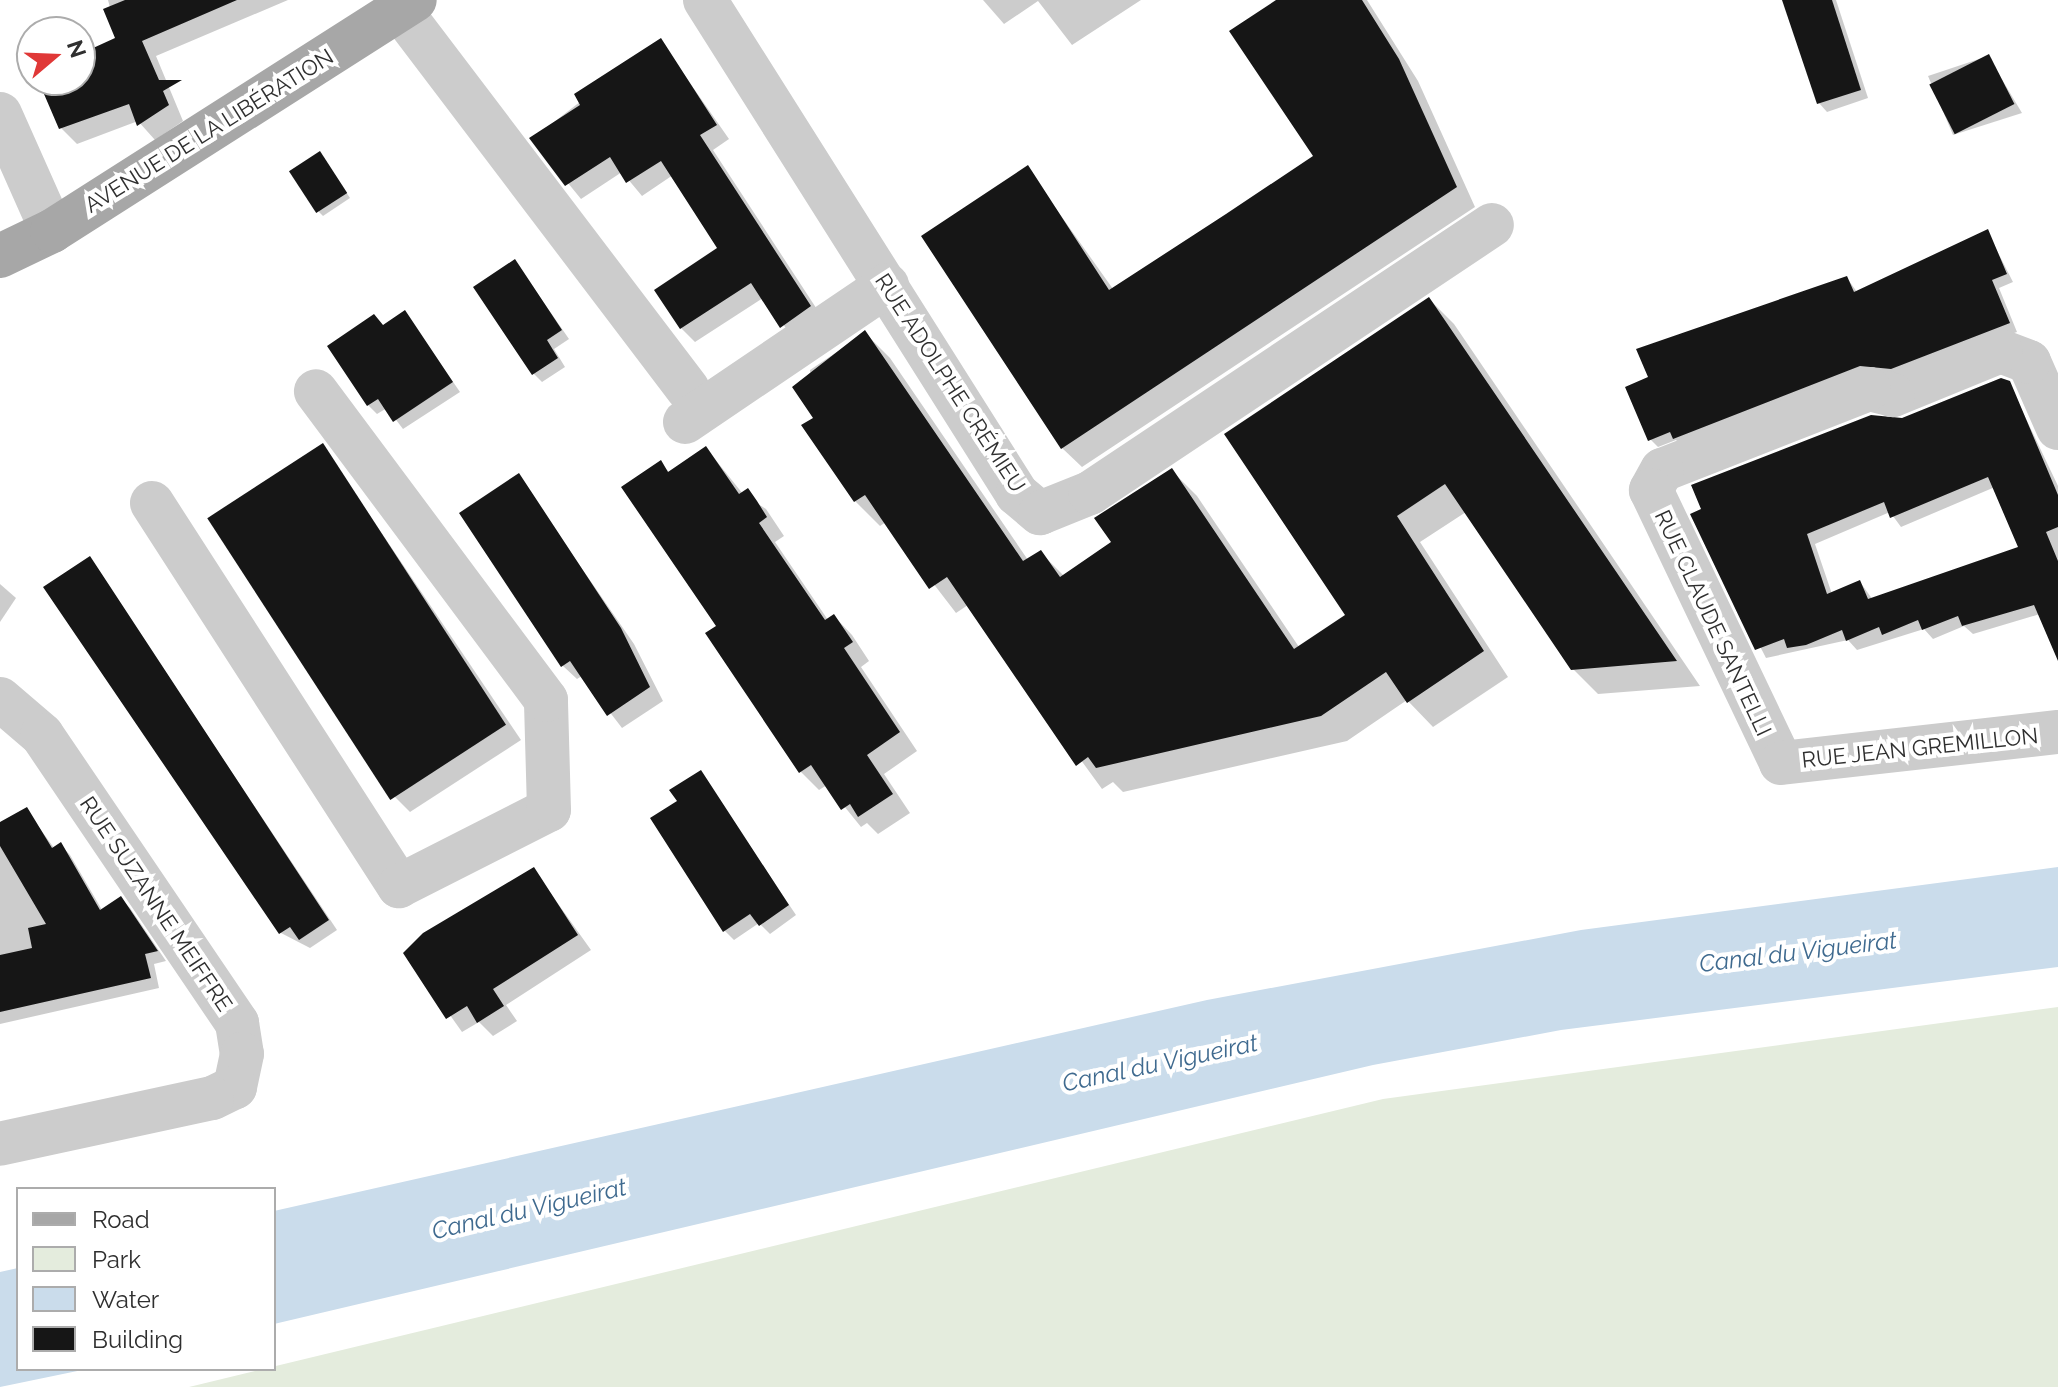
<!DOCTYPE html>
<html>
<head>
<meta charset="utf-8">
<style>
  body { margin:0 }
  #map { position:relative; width:2058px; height:1387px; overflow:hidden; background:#fff; font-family:Raleway,sans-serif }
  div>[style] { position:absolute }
  .green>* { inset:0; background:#e4ecdd }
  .water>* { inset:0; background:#cadceb }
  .shadow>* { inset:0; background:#0003 }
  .building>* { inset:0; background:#161616; transform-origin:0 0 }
  .minor>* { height:44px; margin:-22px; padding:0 22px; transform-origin:22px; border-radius:22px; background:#ccc }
  .major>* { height:44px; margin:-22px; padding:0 22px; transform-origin:22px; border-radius:22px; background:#a7a7a7 }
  span { translate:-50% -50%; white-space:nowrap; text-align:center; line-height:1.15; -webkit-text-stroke:8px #fff; paint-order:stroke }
  .street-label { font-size:22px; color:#2f2f2f }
  .water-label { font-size:24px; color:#3f6a8f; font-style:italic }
  .legend { position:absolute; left:16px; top:1187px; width:260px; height:184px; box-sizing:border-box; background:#fff; border:2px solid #acacac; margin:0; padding:10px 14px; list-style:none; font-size:24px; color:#2f2f2f }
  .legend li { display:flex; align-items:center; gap:16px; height:40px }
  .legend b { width:40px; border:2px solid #acacac }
  .north { position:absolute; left:16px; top:16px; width:80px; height:80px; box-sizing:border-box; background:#fff; border:2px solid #acacac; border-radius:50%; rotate:71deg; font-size:22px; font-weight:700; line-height:32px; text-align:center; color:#2f2f2f }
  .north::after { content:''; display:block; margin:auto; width:28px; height:36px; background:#e03837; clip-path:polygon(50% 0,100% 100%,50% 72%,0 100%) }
</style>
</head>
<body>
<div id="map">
  <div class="green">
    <i style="clip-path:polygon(2058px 1007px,2058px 1387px,189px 1387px,1383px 1099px)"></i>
  </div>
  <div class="water">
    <i style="clip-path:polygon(2058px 867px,2058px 967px,1561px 1030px,1373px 1065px,274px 1324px,274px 1211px,1207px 1000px,1581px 930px)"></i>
    <i style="clip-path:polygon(18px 1268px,18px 1369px,87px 1369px,0 1387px,0 1272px)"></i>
  </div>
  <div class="shadow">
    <i style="clip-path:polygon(108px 0,288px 0,156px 56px,183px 121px,155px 140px,138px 121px,77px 144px,61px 128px,40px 80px,80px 80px,80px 55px,118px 39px)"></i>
    <i style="clip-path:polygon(983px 0,1141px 0,1072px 45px,1038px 1px,1004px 24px)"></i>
    <i style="clip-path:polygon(1280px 0,1367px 0,1418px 81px,1475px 207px,1082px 467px,1062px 448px,1027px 168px,1113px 289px,1316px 156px)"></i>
    <i style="clip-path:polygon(1784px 0,1836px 0,1868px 98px,1827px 112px,1819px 103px)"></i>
    <i style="clip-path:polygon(660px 40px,729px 139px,713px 150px,824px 320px,795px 340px,763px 298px,695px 342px,681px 328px,720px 249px,673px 175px,642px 196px,622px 172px,581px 199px,532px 139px)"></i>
    <i style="clip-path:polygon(1988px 56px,2022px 113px,1953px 135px,1928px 76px)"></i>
    <i style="clip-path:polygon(324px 158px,350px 198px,323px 216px,319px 212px)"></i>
    <i style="clip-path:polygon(1987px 231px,2013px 282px,1999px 288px,2017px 332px,1682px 446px,1676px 440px,1658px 447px,1650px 439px,1847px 278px,1857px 292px)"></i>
    <i style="clip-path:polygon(515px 261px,569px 339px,554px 349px,565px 367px,542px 382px,534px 374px)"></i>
    <i style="clip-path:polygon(1429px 299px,1454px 324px,1700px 686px,1598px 694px,1572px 668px,1466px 512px,1420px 542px,1508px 677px,1433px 727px,1407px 700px,1347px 741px,1123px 792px,1113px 782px,1102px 789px,968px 605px,956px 613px,886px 522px,880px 526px,855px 501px,815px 418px,810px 370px,865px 333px,890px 358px,1028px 560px,1040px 552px,1064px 576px,1114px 543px,1172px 471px,1197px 496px,1299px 647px,1347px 615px)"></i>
    <i style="clip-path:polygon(405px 312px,460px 392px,403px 429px,387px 408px,377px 414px,368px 405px,384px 327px)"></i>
    <i style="clip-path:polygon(evenodd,2009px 383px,2058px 486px,2058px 620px,2040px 614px,1973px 634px,1964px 626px,1933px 639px,1924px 629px,1857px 650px,1848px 640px,1766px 658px,1693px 515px,1903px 420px,2009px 383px,1995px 487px,2020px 548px,1873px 600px,1860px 582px,1832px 594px,1815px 544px,1890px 512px,1901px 527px,1995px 487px)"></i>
    <i style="clip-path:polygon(323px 446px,521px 740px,410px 812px,395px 797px)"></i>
    <i style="clip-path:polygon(706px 448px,743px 494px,766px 509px,784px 536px,775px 542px,828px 620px,834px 616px,852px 635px,869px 661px,861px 667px,917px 751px,884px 774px,910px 813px,878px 834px,867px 823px,861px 827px,827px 785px,819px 790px,801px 772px,708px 634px,719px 626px,660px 463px,670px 473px)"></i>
    <i style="clip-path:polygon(518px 476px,634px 644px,663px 701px,622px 728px,582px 676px,577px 679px,563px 666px)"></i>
    <i style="clip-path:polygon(89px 558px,337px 930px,310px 948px,281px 933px)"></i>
    <i style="clip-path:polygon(0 584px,16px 598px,0 622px)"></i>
    <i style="clip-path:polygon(701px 773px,796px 915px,770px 934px,759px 923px,734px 940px,725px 931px,680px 802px)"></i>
    <i style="clip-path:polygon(30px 815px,54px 848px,61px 845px,70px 855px,102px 910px,120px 898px,130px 908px,166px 961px,154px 964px,159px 988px,0 1024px,0 825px)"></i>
    <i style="clip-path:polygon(534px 870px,591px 950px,506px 1005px,517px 1021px,493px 1036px,479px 1022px,462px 1032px,406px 953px)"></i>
  </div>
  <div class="building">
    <i style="clip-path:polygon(125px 0,237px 0,142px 41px,159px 80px,182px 80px,163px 91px,169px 105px,137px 126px,129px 104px,59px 129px,38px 80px,86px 80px,80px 54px,115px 38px,103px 9px)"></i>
    <i style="clip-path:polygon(1276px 0,1362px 0,1399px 59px,1457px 187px,1061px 449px,921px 236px,1028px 165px,1109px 290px,1226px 214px,1313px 156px,1229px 31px)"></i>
    <i style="clip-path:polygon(1782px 0,1832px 0,1861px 90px,1817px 104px)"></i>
    <i style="clip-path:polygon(661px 38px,717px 125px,700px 135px,811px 306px,780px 328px,751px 283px,680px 329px,654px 290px,717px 248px,661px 161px,626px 183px,610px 157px,565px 186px,529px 138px,580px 105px,574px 94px)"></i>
    <i style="left:1989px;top:54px;width:56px;height:67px;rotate:63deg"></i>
    <i style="left:320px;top:151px;width:50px;height:37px;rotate:57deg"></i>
    <i style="clip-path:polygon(1988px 229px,2007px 274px,1992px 280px,2010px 323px,1891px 369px,1860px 366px,1673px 439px,1670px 432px,1648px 441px,1625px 387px,1648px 377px,1636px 349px,1847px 276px,1854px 292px)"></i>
    <i style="clip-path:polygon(515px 259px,562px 330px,547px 340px,558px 358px,532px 375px,473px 287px)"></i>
    <i style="clip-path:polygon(1429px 297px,1677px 661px,1571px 670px,1445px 484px,1397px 516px,1484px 651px,1407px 703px,1386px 672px,1321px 716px,1096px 768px,1088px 757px,1076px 766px,947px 577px,929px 589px,865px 495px,854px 502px,801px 425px,813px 418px,792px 387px,865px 330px,1023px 561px,1041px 550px,1060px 577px,1111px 542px,1094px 518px,1172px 468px,1294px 649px,1345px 615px,1224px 434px)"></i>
    <i style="clip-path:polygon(405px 310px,453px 382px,393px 422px,378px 399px,367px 406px,327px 346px,374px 314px,383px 325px)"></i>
    <i style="clip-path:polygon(evenodd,2001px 378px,2010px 381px,2058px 495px,2058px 527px,2046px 532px,2058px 561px,2058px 661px,2034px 605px,1962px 626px,1958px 616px,1922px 630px,1918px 620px,1882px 635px,1879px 627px,1846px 641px,1842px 630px,1806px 645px,1787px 648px,1784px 639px,1755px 650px,1690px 514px,1701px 509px,1691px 485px,1871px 415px,1902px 418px,2001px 378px,1988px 477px,2018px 547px,1868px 599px,1860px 580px,1827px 594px,1807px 534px,1884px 502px,1890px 518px,1988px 477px)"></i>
    <i style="left:323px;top:443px;width:336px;height:138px;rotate:57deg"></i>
    <i style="clip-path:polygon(706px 446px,739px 494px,748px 488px,757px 501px,767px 517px,759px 523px,825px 620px,834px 614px,853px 642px,844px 648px,900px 732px,867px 755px,893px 794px,858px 817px,850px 804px,841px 810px,811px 765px,799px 773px,705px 633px,716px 626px,621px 487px,661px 460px,668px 472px)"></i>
    <i style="clip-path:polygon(519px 473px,621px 628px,650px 687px,607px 716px,570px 661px,561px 667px,459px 513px)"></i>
    <i style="clip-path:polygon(90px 556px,329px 920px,299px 940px,290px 927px,279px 934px,43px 587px)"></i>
    <i style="clip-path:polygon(701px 770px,789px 905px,759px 926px,750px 914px,723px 932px,650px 818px,677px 801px,669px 790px)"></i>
    <i style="clip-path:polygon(27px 807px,52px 848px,61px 842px,100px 910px,121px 896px,158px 951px,145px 954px,151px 978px,0 1012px,0 955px,32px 948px,28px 928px,46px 924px,0 846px,0 822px)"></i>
    <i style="clip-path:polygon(534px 867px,578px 935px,493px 989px,504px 1006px,477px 1023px,467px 1006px,446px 1019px,403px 953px,423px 933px)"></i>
  </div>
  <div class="minor">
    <i style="left:705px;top:0;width:584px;rotate:57.72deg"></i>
    <i style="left:1017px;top:494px;width:30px;rotate:40deg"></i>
    <i style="left:1040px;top:513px;width:54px;rotate:-21.8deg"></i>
    <i style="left:1090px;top:493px;width:483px;rotate:-33.7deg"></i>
    <i style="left:400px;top:10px;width:476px;rotate:52.8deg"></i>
    <i style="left:0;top:114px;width:128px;rotate:66deg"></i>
    <i style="left:685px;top:422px;width:244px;rotate:-34.1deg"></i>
    <i style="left:2058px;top:428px;width:72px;rotate:-113.7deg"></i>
    <i style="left:2029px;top:362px;width:30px;rotate:-159deg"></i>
    <i style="left:2001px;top:351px;width:117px;rotate:157.8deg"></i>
    <i style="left:1893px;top:395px;width:25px;rotate:-166deg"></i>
    <i style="left:1869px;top:389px;width:222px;rotate:158.6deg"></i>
    <i style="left:1662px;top:470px;width:23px;rotate:119deg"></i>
    <i style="left:1651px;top:490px;width:302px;rotate:64.5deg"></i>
    <i style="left:1781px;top:763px;width:279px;rotate:-6.4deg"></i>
    <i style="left:152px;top:503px;width:456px;rotate:57.2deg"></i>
    <i style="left:399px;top:886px;width:168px;rotate:-26.9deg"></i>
    <i style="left:549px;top:810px;width:110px;rotate:-91.6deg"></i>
    <i style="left:546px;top:700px;width:385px;rotate:-126.7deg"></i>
    <i style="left:0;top:699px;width:55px;rotate:40.6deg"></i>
    <i style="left:42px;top:735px;width:348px;rotate:55.9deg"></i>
    <i style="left:237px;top:1023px;width:31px;rotate:81deg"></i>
    <i style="left:242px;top:1054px;width:34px;rotate:102deg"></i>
    <i style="left:235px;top:1087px;width:25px;rotate:154deg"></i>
    <i style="left:212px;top:1098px;width:217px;rotate:167.8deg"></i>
  </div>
  <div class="major">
    <i style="left:0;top:256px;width:58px;rotate:-25.7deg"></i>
    <i style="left:52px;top:231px;width:430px;rotate:-32.5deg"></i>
  </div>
  <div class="street-label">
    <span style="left:209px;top:131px;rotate:-32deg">AVENUE DE LA LIBÉRATION</span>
    <span style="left:950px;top:383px;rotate:57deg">RUE ADOLPHE CRÉMIEU</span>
    <span style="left:1713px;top:623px;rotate:65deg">RUE CLAUDE SANTELLI</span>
    <span style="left:1920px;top:748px;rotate:-6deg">RUE JEAN GREMILLON</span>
    <span style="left:156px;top:904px;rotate:56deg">RUE SUZANNE MEIFFRE</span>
  </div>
  <div class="water-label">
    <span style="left:1798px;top:952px;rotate:-7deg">Canal du Vigueirat</span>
    <span style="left:1160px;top:1063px;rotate:-12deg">Canal du Vigueirat</span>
    <span style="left:529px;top:1209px;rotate:-13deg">Canal du Vigueirat</span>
  </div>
  <ul class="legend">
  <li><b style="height:10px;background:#a7a7a7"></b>Road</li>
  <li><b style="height:22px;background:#e4ecdd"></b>Park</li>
  <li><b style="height:22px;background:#cadceb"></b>Water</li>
  <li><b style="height:22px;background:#161616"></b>Building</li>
  </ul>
  <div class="north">N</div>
</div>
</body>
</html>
